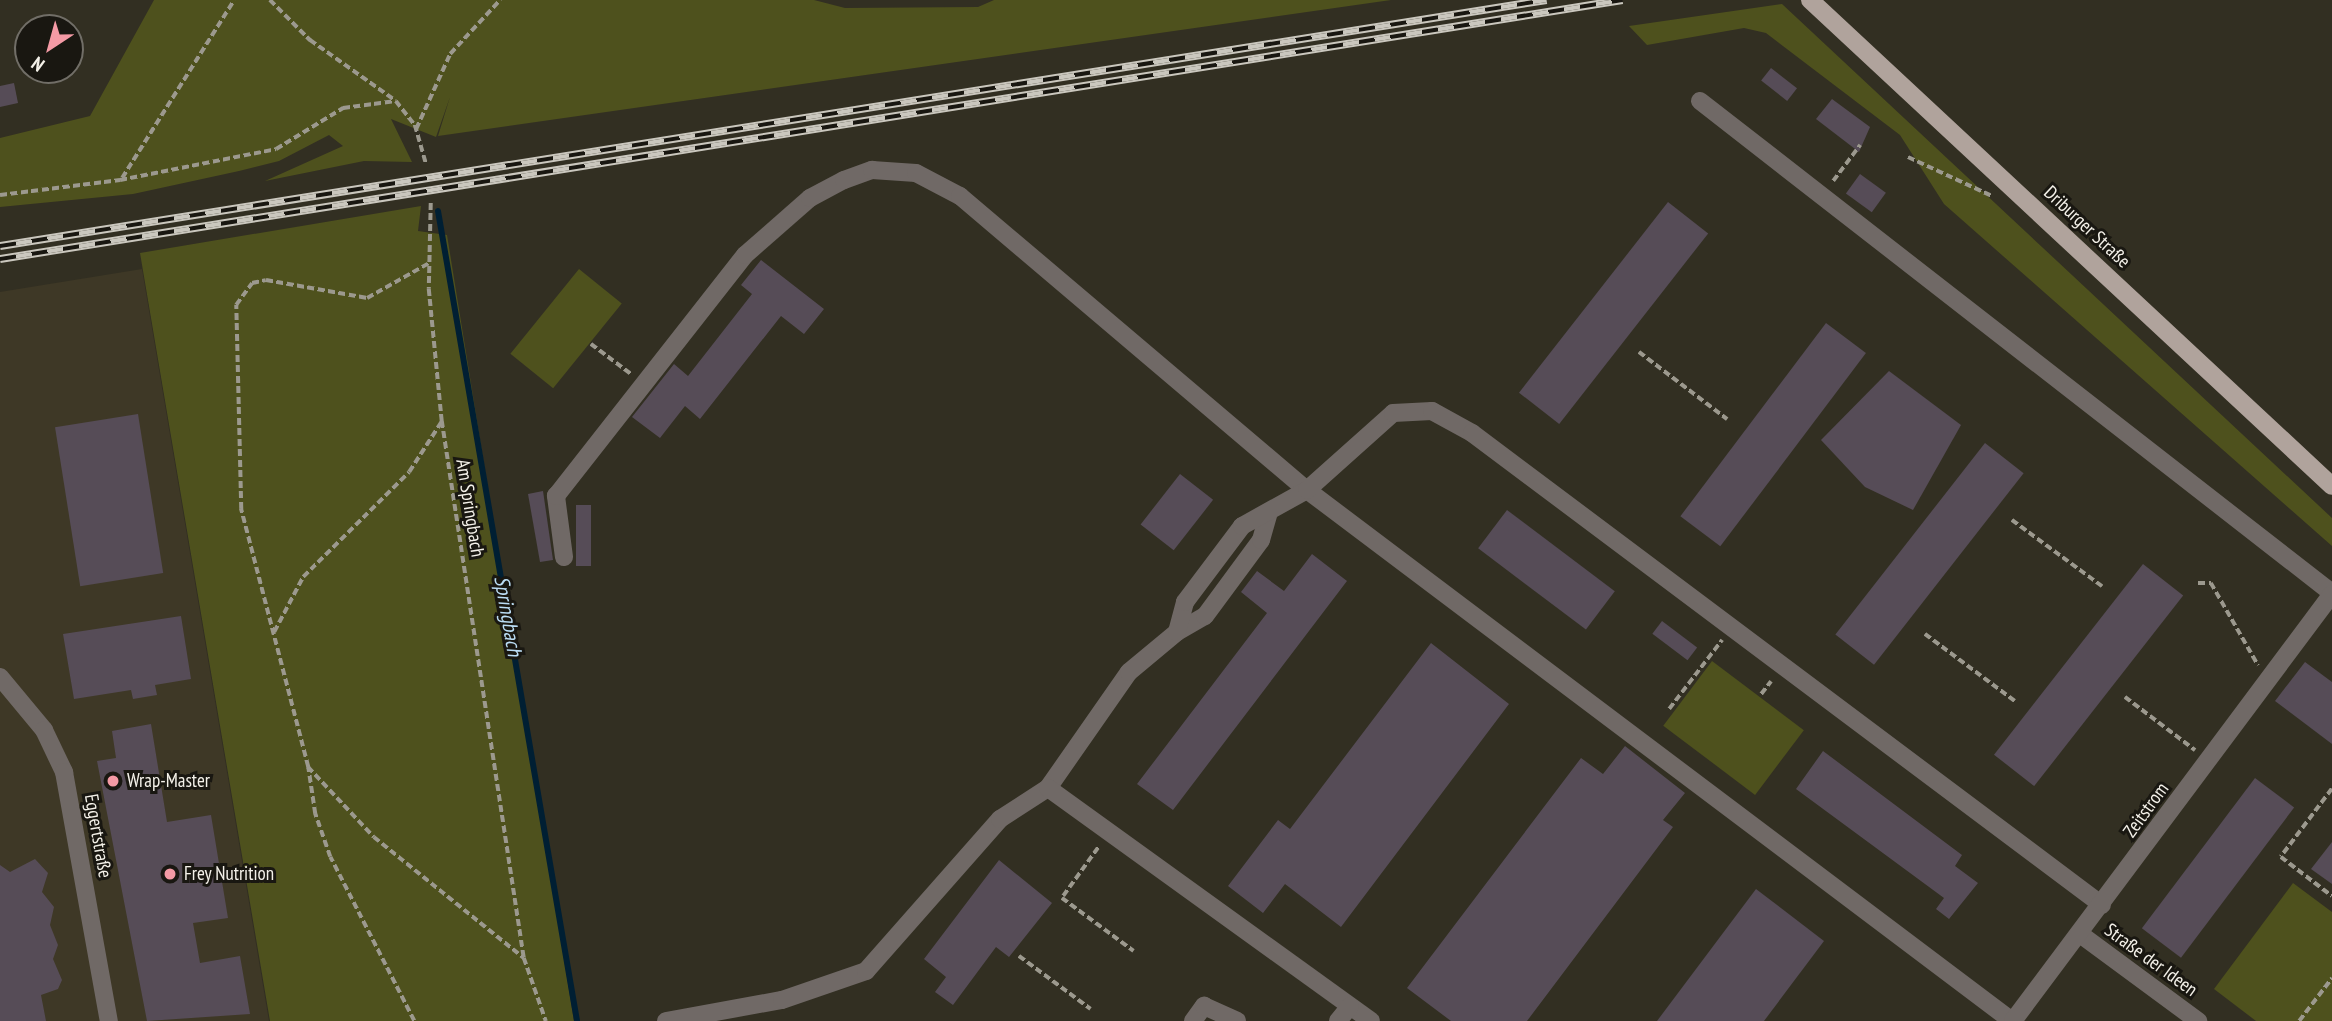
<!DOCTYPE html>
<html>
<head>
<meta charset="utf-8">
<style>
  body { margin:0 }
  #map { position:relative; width:2332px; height:1021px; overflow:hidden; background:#322f22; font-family:"PT Sans Narrow",sans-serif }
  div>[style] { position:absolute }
  .built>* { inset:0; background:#3e3826 }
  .green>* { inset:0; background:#4e511d; transform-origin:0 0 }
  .stream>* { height:6px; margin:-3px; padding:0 3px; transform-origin:3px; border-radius:3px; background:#001f33 }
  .building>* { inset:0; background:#564c57; transform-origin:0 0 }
  .path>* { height:3.5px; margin-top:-1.75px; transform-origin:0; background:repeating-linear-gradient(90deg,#9c998e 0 7px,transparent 0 10.5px) }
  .minor>* { height:18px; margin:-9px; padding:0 9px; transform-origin:9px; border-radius:9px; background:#706966 }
  .major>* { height:18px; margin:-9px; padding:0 9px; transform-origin:9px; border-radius:9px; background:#b0a39c }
  .rail>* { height:8px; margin-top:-4px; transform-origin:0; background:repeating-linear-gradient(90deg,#191711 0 16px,#cac7be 0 32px); box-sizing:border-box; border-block:2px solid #cac7be }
  .dots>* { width:19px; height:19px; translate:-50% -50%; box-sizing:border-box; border:4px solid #191711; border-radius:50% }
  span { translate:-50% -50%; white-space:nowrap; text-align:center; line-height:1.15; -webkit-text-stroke:6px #191711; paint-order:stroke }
  .street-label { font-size:19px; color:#f4f1e9 }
  .poi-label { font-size:19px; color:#f4f1e9 }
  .left { translate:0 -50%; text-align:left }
  .water-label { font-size:21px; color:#bbddf5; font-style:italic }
  .north { position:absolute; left:14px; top:14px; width:70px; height:70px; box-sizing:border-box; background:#191711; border:2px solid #716e67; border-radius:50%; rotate:216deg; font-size:19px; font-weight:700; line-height:28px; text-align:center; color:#f4f1e9 }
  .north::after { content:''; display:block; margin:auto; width:24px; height:32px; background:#f49aa5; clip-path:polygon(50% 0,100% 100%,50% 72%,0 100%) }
</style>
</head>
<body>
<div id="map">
  <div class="built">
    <i style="clip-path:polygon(142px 269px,269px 1021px,0 1021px,0 292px)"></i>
  </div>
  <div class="green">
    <i style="clip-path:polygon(154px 0,814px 0,845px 8px,978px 7px,994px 0,1391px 0,438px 136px,450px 97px,436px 137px,391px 119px,412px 162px,364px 161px,265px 181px,343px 146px,329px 135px,279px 161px,239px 171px,133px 194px,0 207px,0 138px,90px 116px)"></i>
    <i style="clip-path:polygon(1782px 4px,2332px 518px,2332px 546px,1944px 204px,1900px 135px,1766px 33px,1744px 28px,1647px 45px,1629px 26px)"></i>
    <i style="clip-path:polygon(421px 206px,418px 231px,447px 235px,574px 1021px,270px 1021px,140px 253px)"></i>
    <i style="left:579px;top:269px;width:55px;height:109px;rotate:39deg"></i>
    <i style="left:1712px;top:661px;width:115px;height:81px;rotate:37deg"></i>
    <i style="clip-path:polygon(2293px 883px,2332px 912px,2332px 1021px,2256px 1021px,2214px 989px)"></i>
  </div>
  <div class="stream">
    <i style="left:438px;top:211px;width:822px;rotate:80.26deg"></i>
  </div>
  <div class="building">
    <i style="left:1771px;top:68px;width:33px;height:16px;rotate:38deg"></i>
    <i style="clip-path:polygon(14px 83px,18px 103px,0 107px,0 86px)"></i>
    <i style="clip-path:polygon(1832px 99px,1870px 127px,1859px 152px,1816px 119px)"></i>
    <i style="left:1860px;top:174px;width:32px;height:24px;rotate:36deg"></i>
    <i style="left:1668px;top:202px;width:51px;height:242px;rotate:38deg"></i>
    <i style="clip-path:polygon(761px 260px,824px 309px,804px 334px,781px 316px,700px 419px,685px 406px,660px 438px,632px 417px,674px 364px,688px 376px,752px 294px,741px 285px)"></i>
    <i style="left:1826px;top:323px;width:50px;height:242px;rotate:37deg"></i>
    <i style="clip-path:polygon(1889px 371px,1961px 425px,1913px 510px,1865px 487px,1821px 440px)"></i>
    <i style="left:138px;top:414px;width:161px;height:84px;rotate:81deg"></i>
    <i style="left:1985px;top:443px;width:49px;height:243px;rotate:38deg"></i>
    <i style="left:1180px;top:474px;width:42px;height:64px;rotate:38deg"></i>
    <i style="clip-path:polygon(543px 491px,553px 560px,540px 562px,528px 494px)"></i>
    <i style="left:576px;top:505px;width:15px;height:61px"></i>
    <i style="left:1507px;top:510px;width:135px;height:48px;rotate:37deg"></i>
    <i style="clip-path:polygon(1312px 554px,1347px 581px,1173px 810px,1137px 784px,1267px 613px,1241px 592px,1257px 571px,1284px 591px)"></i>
    <i style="left:2143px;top:564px;width:51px;height:242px;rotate:38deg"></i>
    <i style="clip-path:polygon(181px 616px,191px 679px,155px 685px,157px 695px,133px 699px,131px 690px,74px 699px,63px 634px)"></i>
    <i style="left:1662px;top:621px;width:44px;height:16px;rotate:37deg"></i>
    <i style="clip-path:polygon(1431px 643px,1509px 704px,1341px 927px,1285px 884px,1263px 913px,1228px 886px,1278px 820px,1290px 829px)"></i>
    <i style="clip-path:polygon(2305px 662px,2332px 682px,2332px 744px,2275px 701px)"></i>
    <i style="clip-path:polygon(151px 724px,167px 822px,211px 815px,228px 918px,193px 923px,200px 963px,240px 956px,250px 1014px,147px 1021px,97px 761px,116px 758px,112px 731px)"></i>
    <i style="clip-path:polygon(1625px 746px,1685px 793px,1663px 820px,1673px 827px,1527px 1021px,1451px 1021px,1407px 988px,1581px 758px,1603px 774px)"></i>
    <i style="clip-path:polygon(1823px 751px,1962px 855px,1955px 866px,1978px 883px,1949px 919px,1936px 909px,1944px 898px,1796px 789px)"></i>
    <i style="left:2255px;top:778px;width:49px;height:188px;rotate:37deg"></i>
    <i style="clip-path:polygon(2332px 842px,2332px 884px,2311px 869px)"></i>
    <i style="clip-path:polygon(35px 859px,48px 873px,42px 892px,54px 907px,50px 925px,58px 945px,53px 959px,62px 980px,58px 989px,41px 995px,46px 1021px,0 1021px,0 865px,10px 872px)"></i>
    <i style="clip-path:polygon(999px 860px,1052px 903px,1009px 957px,996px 947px,953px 1005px,935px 992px,946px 977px,924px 959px)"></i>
    <i style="clip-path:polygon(1756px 889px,1824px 941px,1764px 1021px,1657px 1021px)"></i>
  </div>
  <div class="path">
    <i style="left:270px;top:0;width:57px;rotate:45deg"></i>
    <i style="left:310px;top:40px;width:105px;rotate:35.3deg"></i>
    <i style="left:396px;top:101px;width:31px;rotate:52deg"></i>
    <i style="left:415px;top:125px;width:40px;rotate:74deg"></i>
    <i style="left:416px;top:129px;width:82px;rotate:-65.6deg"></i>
    <i style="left:450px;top:54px;width:74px;rotate:-47.2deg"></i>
    <i style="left:1908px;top:157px;width:93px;rotate:24.9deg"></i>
    <i style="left:122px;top:178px;width:210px;rotate:-57.8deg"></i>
    <i style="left:1833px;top:181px;width:45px;rotate:-53.1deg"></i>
    <i style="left:0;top:195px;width:121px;rotate:-7.1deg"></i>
    <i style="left:120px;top:180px;width:159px;rotate:-11.2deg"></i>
    <i style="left:276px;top:149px;width:79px;rotate:-31.5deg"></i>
    <i style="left:343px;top:108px;width:53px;rotate:-7.5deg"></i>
    <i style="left:431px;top:203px;width:86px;rotate:91.3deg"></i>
    <i style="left:429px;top:289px;width:133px;rotate:84.4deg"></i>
    <i style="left:442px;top:421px;width:543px;rotate:81.32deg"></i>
    <i style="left:524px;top:958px;width:67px;rotate:70.8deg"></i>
    <i style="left:591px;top:344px;width:50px;rotate:36.9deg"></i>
    <i style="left:1639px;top:352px;width:111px;rotate:37.3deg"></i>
    <i style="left:2012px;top:520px;width:112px;rotate:36.3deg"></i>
    <i style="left:2198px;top:583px;width:13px"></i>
    <i style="left:2211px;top:583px;width:95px;rotate:60.2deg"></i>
    <i style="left:274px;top:632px;width:62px;rotate:-62.2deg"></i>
    <i style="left:303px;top:577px;width:149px;rotate:-44.7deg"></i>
    <i style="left:409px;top:472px;width:61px;rotate:-57.1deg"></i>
    <i style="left:1925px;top:634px;width:112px;rotate:36.7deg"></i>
    <i style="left:1761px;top:694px;width:16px;rotate:-52deg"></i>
    <i style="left:2125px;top:697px;width:88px;rotate:37.1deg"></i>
    <i style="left:1669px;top:709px;width:87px;rotate:-52.5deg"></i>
    <i style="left:308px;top:767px;width:96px;rotate:46.7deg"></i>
    <i style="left:374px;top:837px;width:193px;rotate:38.9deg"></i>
    <i style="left:2332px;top:789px;width:85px;rotate:126.9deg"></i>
    <i style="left:2281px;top:857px;width:64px;rotate:37.4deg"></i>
    <i style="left:1063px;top:896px;width:62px;rotate:-54.2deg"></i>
    <i style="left:1062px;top:898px;width:89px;rotate:36.4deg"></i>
    <i style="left:1019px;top:956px;width:89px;rotate:36.4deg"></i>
    <i style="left:414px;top:1021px;width:184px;rotate:-117.1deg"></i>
    <i style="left:330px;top:857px;width:46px;rotate:-109.2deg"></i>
    <i style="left:315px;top:814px;width:48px;rotate:-98.5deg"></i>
    <i style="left:308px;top:767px;width:267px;rotate:-104.6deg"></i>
    <i style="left:241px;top:509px;width:204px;rotate:-91.4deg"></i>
    <i style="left:236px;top:305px;width:27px;rotate:-54deg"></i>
    <i style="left:252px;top:283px;width:14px;rotate:-12deg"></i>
    <i style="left:266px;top:280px;width:103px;rotate:10.1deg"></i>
    <i style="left:367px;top:298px;width:73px;rotate:-29.4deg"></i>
    <i style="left:2299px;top:1021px;width:54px;rotate:-52.5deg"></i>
  </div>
  <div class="minor">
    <i style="left:1700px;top:101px;width:801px;rotate:37.9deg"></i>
    <i style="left:564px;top:557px;width:62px;rotate:-97.5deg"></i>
    <i style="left:556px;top:496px;width:306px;rotate:-51.9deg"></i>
    <i style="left:745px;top:255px;width:86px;rotate:-41.2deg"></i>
    <i style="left:810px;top:198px;width:38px;rotate:-28deg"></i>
    <i style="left:844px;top:180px;width:30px;rotate:-20deg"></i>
    <i style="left:872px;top:170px;width:44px;rotate:3.9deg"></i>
    <i style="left:916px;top:173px;width:50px;rotate:27.6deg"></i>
    <i style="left:960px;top:196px;width:455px;rotate:40.3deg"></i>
    <i style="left:1307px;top:490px;width:883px;rotate:36.99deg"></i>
    <i style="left:1177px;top:632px;width:32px;rotate:-30deg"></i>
    <i style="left:1205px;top:616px;width:94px;rotate:-53.6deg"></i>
    <i style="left:1261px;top:540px;width:29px;rotate:-74deg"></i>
    <i style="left:0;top:677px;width:69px;rotate:50.3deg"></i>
    <i style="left:44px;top:730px;width:47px;rotate:64.5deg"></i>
    <i style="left:64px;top:772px;width:253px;rotate:79.8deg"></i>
    <i style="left:1048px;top:788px;width:141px;rotate:-55.1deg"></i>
    <i style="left:1129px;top:672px;width:62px;rotate:-39.8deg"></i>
    <i style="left:1177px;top:632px;width:31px;rotate:-75deg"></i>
    <i style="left:1185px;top:602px;width:95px;rotate:-53.1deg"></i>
    <i style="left:1242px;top:526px;width:74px;rotate:-29deg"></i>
    <i style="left:1307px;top:490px;width:115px;rotate:-41.8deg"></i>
    <i style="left:1393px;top:413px;width:39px;rotate:-3deg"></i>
    <i style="left:1432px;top:411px;width:46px;rotate:28.8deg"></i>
    <i style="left:1472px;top:433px;width:787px;rotate:36.84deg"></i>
    <i style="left:2080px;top:934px;width:147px;rotate:36.4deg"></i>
    <i style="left:666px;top:1021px;width:118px;rotate:-10.3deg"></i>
    <i style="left:782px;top:1000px;width:89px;rotate:-19deg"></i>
    <i style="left:866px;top:971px;width:203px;rotate:-48.6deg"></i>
    <i style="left:1000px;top:819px;width:57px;rotate:-32.9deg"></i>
    <i style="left:1048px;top:788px;width:398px;rotate:35.8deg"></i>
    <i style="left:1193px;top:1021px;width:19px;rotate:-54deg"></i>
    <i style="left:1204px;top:1006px;width:36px;rotate:24deg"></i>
    <i style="left:1338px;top:1021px;width:19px;rotate:-51deg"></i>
    <i style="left:2013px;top:1021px;width:533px;rotate:-53.24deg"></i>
  </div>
  <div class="major">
    <i style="left:1810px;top:0;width:713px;rotate:42.95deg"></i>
  </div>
  <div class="rail">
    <i style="left:0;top:246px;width:1566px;rotate:-9.04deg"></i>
    <i style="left:0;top:259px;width:1643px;rotate:-9.07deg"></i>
  </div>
  <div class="dots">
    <i style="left:113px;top:781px;background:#f49aa5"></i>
    <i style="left:170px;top:874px;background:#f49aa5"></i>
  </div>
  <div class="street-label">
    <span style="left:2087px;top:227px;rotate:43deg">Driburger Straße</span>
    <span style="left:470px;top:508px;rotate:81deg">Am Springbach</span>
    <span style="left:2146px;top:810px;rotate:-54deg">Zeitstrom</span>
    <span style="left:98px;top:836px;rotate:80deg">Eggertstraße</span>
    <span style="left:2151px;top:960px;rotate:36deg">Straße der Ideen</span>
  </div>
  <div class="poi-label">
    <span class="left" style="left:127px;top:781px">Wrap-Master</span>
    <span class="left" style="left:184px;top:874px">Frey Nutrition</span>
  </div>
  <div class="water-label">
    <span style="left:508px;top:616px;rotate:80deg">Springbach</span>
  </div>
  <div class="north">N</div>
</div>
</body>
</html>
